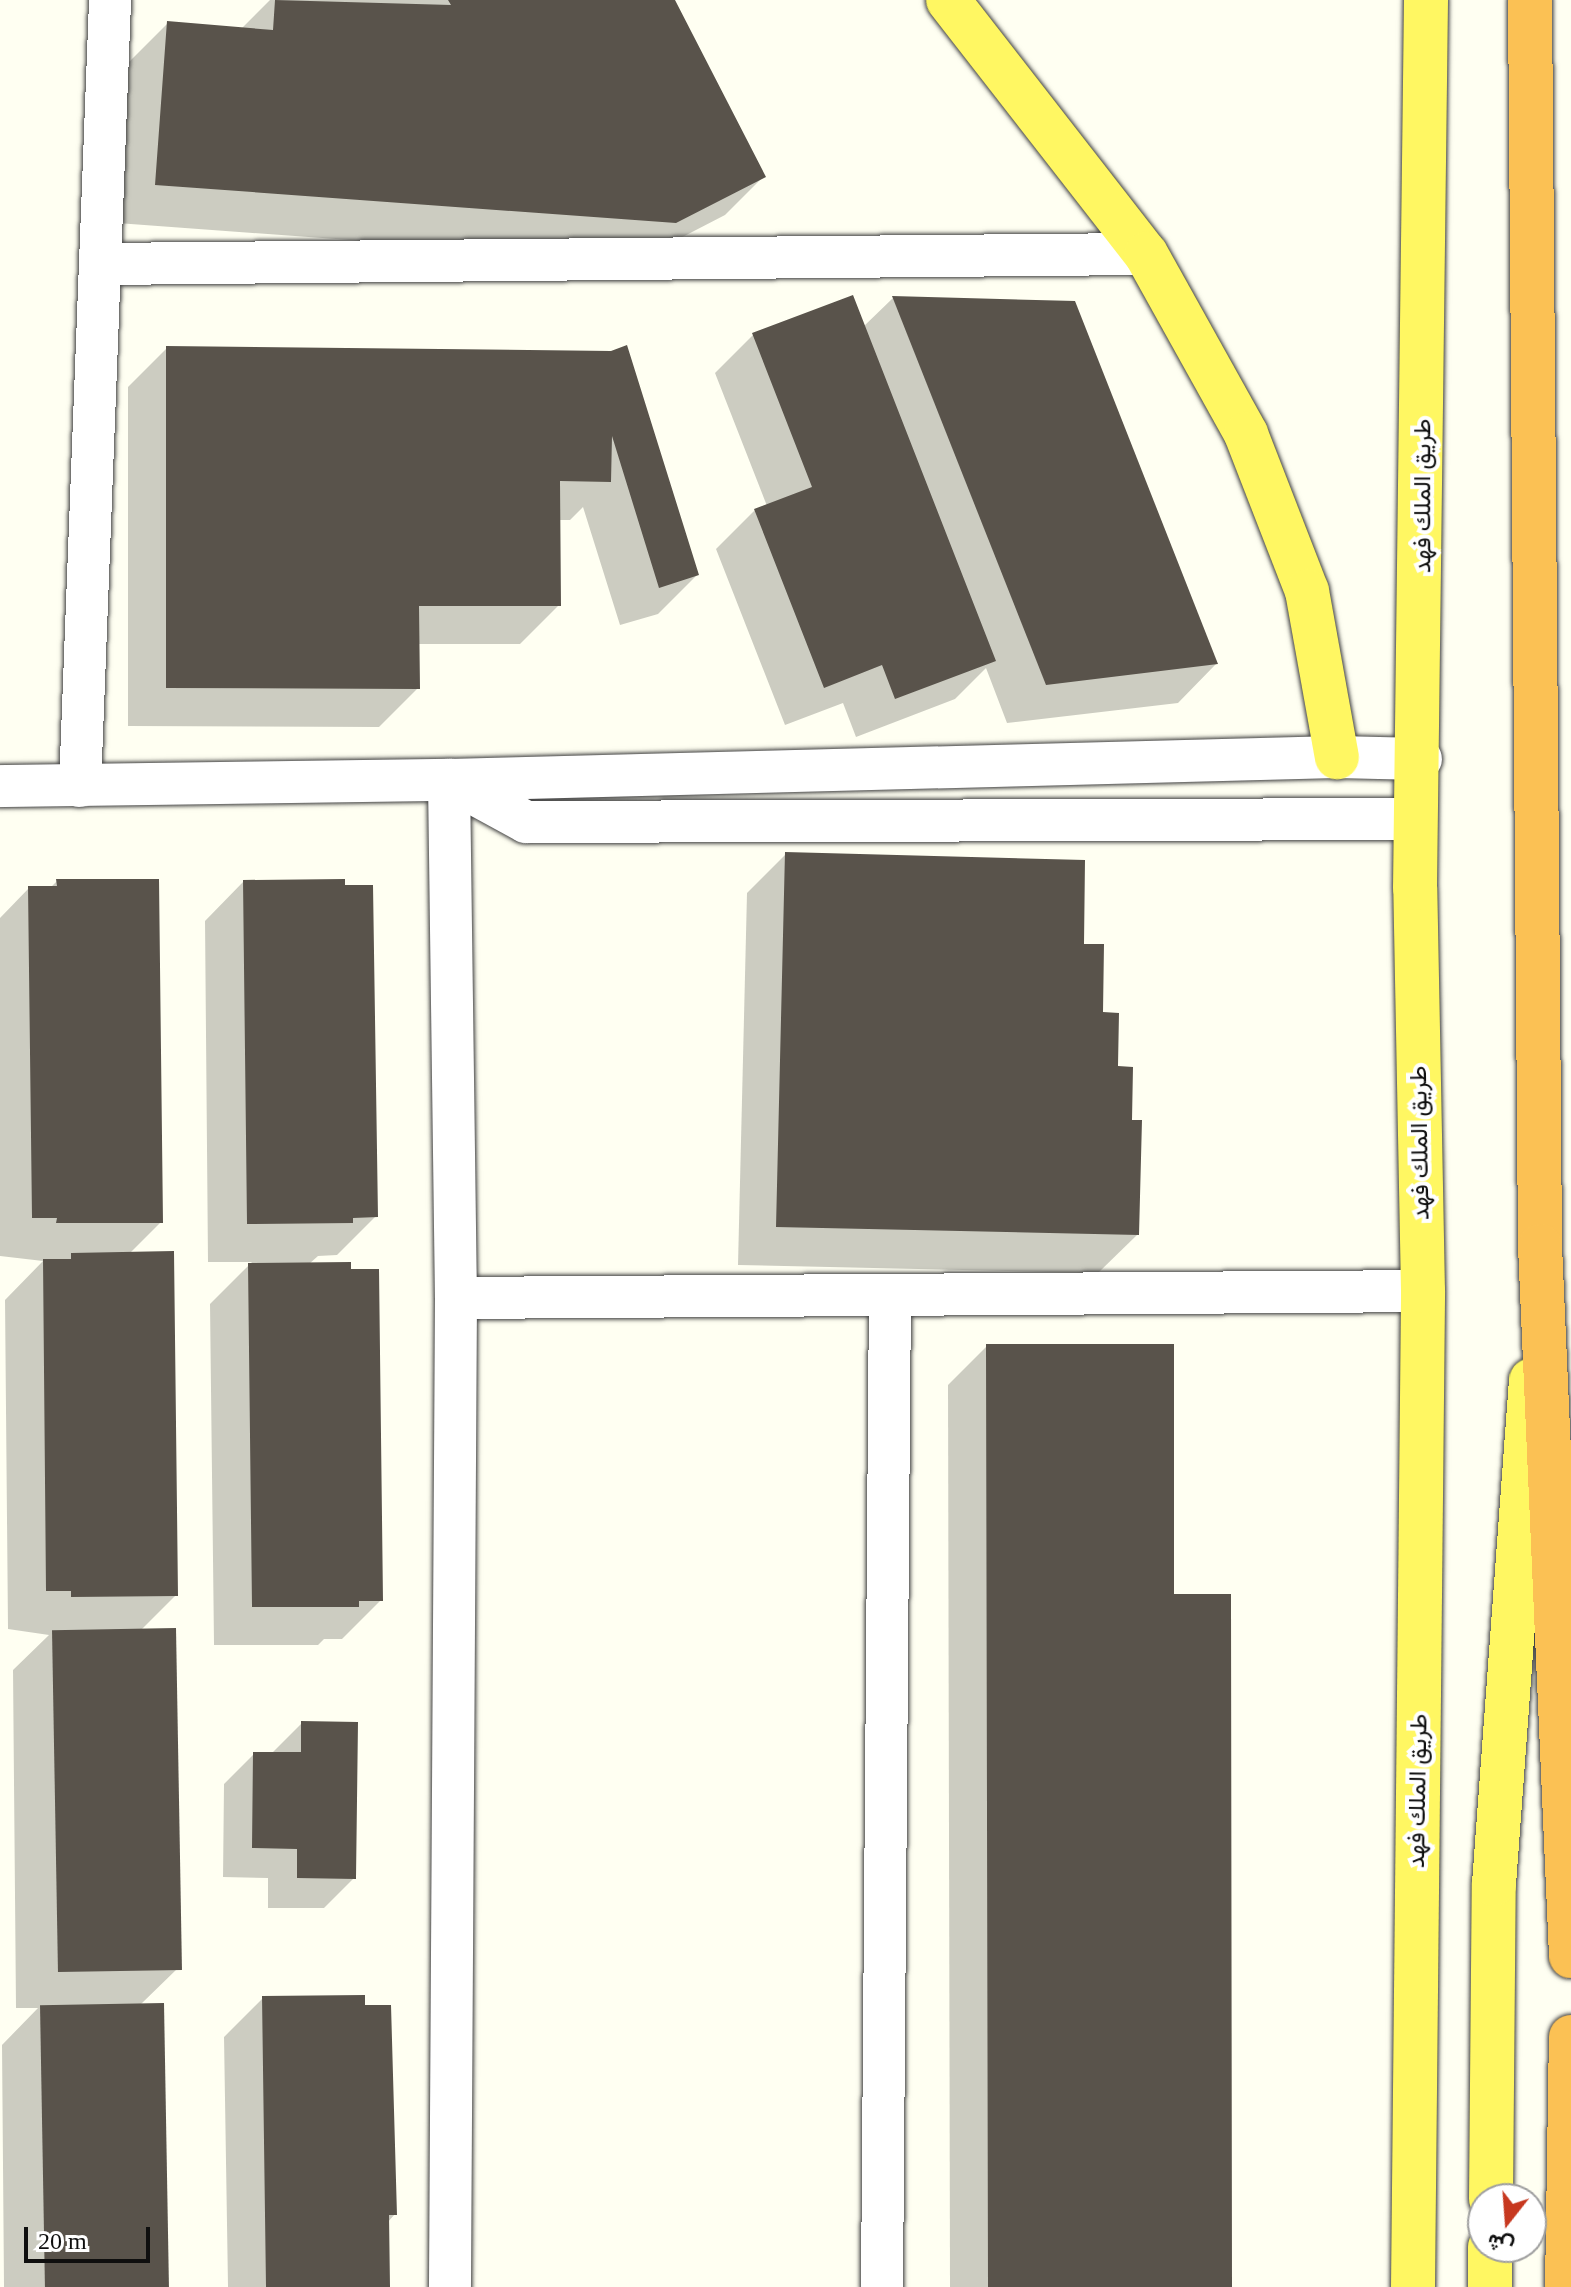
<!DOCTYPE html>
<html>
<head>
<meta charset="utf-8">
<style>
  body { margin:0 }
  #map { position:relative; width:1571px; height:2287px; overflow:hidden; background:#fffff2; font-family:"Times New Roman",Vazirmatn,serif }
  div>[style] { position:absolute }
  .shadow>* { inset:0; background:#0003 }
  .building>* { inset:0; background:#59534b; transform-origin:0 0 }
  .roads { filter:drop-shadow(0 0 2px #424242) drop-shadow(0 0 2px #424242) }
  .minor>* { height:42px; margin:-21px; padding:0 21px; transform-origin:21px; border-radius:21px; background:#fff }
  .major>* { height:44px; margin:-22px; padding:0 22px; transform-origin:22px; border-radius:22px; background:#fff762 }
  .highway>* { height:44px; margin:-22px; padding:0 22px; transform-origin:22px; border-radius:22px; background:#fbc154 }
  span { translate:-50% -50%; white-space:nowrap; text-align:center; line-height:1.15; -webkit-text-stroke:8px #fff; paint-order:stroke }
  .street-label { font-size:24px; color:#0f0f0f }
  .north { position:absolute; left:1467px; top:2183px; width:80px; height:80px; box-sizing:border-box; background:#fff; border:2px solid #9f9f9f; border-radius:50%; rotate:197deg; font-size:22px; font-weight:700; line-height:32px; text-align:center; color:#0f0f0f }
  .north::after { content:''; display:block; margin:auto; width:28px; height:36px; background:#c7381f; clip-path:polygon(50% 0,100% 100%,50% 72%,0 100%) }
  .scale { position:absolute; left:24px; top:2227px; width:126px; height:36px; box-sizing:border-box; border:4px solid #0f0f0f; border-top:0; padding-left:10px; font-size:24px; line-height:28px; white-space:nowrap; color:#0f0f0f; -webkit-text-stroke:6px #fff; paint-order:stroke }
</style>
</head>
<body>
<div id="map">
  <div class="shadow">
    <i style="clip-path:polygon(270px 0,673px 0,764px 176px,725px 215px,636px 261px,117px 223px,129px 62px,168px 23px,241px 29px)"></i>
    <i style="clip-path:polygon(893px 298px,1216px 664px,1178px 703px,1007px 723px,986px 668px,955px 699px,856px 737px,843px 703px,785px 725px,716px 549px,755px 510px,767px 506px,715px 373px,754px 334px,863px 327px)"></i>
    <i style="clip-path:polygon(167px 348px,612px 353px,697px 575px,658px 614px,620px 625px,583px 507px,570px 520px,559px 520px,559px 605px,520px 644px,418px 644px,418px 688px,379px 727px,128px 726px,128px 387px)"></i>
    <i style="clip-path:polygon(786px 854px,1082px 946px,1130px 1121px,1137px 1235px,1098px 1273px,738px 1265px,747px 893px)"></i>
    <i style="clip-path:polygon(57px 881px,161px 1222px,129px 1254px,176px 1595px,140px 1631px,177px 1969px,140px 2005px,165px 2287px,4px 2287px,2px 2045px,38px 2008px,16px 2008px,13px 1670px,49px 1635px,8px 1629px,5px 1300px,43px 1261px,0 1256px,0 918px,29px 888px,50px 888px)"></i>
    <i style="clip-path:polygon(243px 882px,376px 1216px,337px 1255px,318px 1256px,309px 1264px,381px 1600px,342px 1639px,324px 1639px,318px 1645px,214px 1645px,210px 1304px,252px 1262px,208px 1262px,205px 921px)"></i>
    <i style="clip-path:polygon(987px 1346px,1172px 1596px,1230px 2287px,950px 2287px,948px 1385px)"></i>
    <i style="clip-path:polygon(302px 1723px,354px 1878px,324px 1908px,268px 1908px,268px 1878px,223px 1877px,224px 1784px,254px 1754px,272px 1753px)"></i>
    <i style="clip-path:polygon(263px 1998px,363px 2007px,395px 2214px,387px 2223px,387px 2287px,228px 2287px,224px 2037px)"></i>
  </div>
  <div class="building">
    <i style="clip-path:polygon(275px 0,451px 5px,448px 0,675px 0,766px 177px,676px 223px,155px 185px,167px 21px,273px 30px)"></i>
    <i style="clip-path:polygon(853px 295px,996px 661px,895px 699px,882px 665px,824px 688px,754px 509px,812px 487px,752px 333px)"></i>
    <i style="clip-path:polygon(892px 296px,1075px 301px,1218px 664px,1046px 685px)"></i>
    <i style="clip-path:polygon(627px 345px,699px 575px,659px 588px,612px 436px,611px 482px,560px 481px,561px 606px,419px 606px,420px 689px,166px 688px,166px 346px,611px 351px)"></i>
    <i style="clip-path:polygon(785px 852px,1085px 860px,1084px 944px,1104px 944px,1103px 1012px,1119px 1013px,1118px 1066px,1133px 1067px,1132px 1120px,1142px 1120px,1139px 1235px,776px 1227px)"></i>
    <i style="clip-path:polygon(56px 879px,159px 879px,163px 1223px,56px 1223px,57px 1218px,32px 1218px,28px 886px,57px 886px)"></i>
    <i style="clip-path:polygon(345px 879px,345px 885px,373px 885px,378px 1217px,353px 1218px,353px 1223px,247px 1224px,243px 880px)"></i>
    <i style="clip-path:polygon(174px 1251px,178px 1596px,71px 1597px,71px 1591px,46px 1591px,43px 1259px,71px 1259px,71px 1253px)"></i>
    <i style="clip-path:polygon(351px 1262px,351px 1269px,379px 1269px,383px 1601px,359px 1601px,359px 1607px,252px 1607px,248px 1263px)"></i>
    <i style="clip-path:polygon(986px 1344px,1174px 1344px,1174px 1594px,1231px 1594px,1232px 2287px,988px 2287px)"></i>
    <i style="left:176px;top:1628px;width:342px;height:124px;rotate:89deg"></i>
    <i style="clip-path:polygon(301px 1721px,358px 1722px,356px 1879px,297px 1878px,297px 1849px,252px 1848px,253px 1752px,301px 1752px)"></i>
    <i style="clip-path:polygon(365px 1995px,365px 2005px,391px 2005px,397px 2215px,389px 2215px,390px 2287px,266px 2287px,262px 1996px)"></i>
    <i style="left:164px;top:2003px;width:284px;height:124px;rotate:89deg"></i>
  </div>
  <div class="roads">
    <div class="minor">
      <i style="left:100px;top:264px;width:1046px;rotate:-0.55deg"></i>
      <i style="left:0;top:786px;width:449px;rotate:-0.8deg"></i>
      <i style="left:449px;top:780px;width:518px;rotate:89.23deg"></i>
      <i style="left:456px;top:1298px;width:989px;rotate:90.35deg"></i>
      <i style="left:80px;top:786px;width:787px;rotate:-87.81deg"></i>
      <i style="left:1416px;top:819px;width:890px;rotate:179.81deg"></i>
      <i style="left:526px;top:822px;width:88px;rotate:-151.4deg"></i>
      <i style="left:449px;top:780px;width:888px;rotate:-1.48deg"></i>
      <i style="left:1337px;top:757px;width:84px;rotate:1.4deg"></i>
      <i style="left:456px;top:1298px;width:967px;rotate:-0.41deg"></i>
      <i style="left:882px;top:2287px;width:992px;rotate:-89.54deg"></i>
    </div>
    <div class="major">
      <i style="left:948px;top:0;width:322px;rotate:52.1deg"></i>
      <i style="left:1146px;top:254px;width:206px;rotate:60.9deg"></i>
      <i style="left:1246px;top:434px;width:168px;rotate:68.8deg"></i>
      <i style="left:1307px;top:591px;width:169px;rotate:79.8deg"></i>
      <i style="left:1491px;top:2199px;width:315px;rotate:-89.5deg"></i>
      <i style="left:1494px;top:1884px;width:505px;rotate:-85.8deg"></i>
      <i style="left:1413px;top:2287px;width:996px;rotate:-89.42deg"></i>
      <i style="left:1423px;top:1291px;width:403px;rotate:-91.1deg"></i>
      <i style="left:1415px;top:888px;width:888px;rotate:-89.29deg"></i>
      <i style="left:1490px;top:2287px;width:40px;rotate:-90deg"></i>
    </div>
    <div class="highway">
      <i style="left:1530px;top:0;width:1246px;rotate:89.54deg"></i>
      <i style="left:1540px;top:1246px;width:711px;rotate:87.5deg"></i>
      <i style="left:1567px;top:2287px;width:250px;rotate:-89.1deg"></i>
    </div>
  </div>
  <div class="street-label">
    <span style="left:1423px;top:496px;rotate:-90deg">طريق الملك فهد</span>
    <span style="left:1420px;top:1143px;rotate:-91deg">طريق الملك فهد</span>
    <span style="left:1418px;top:1791px;rotate:-89deg">طريق الملك فهد</span>
  </div>
  <div class="north">ش</div>
  <div class="scale">20 m</div>
</div>
</body>
</html>
